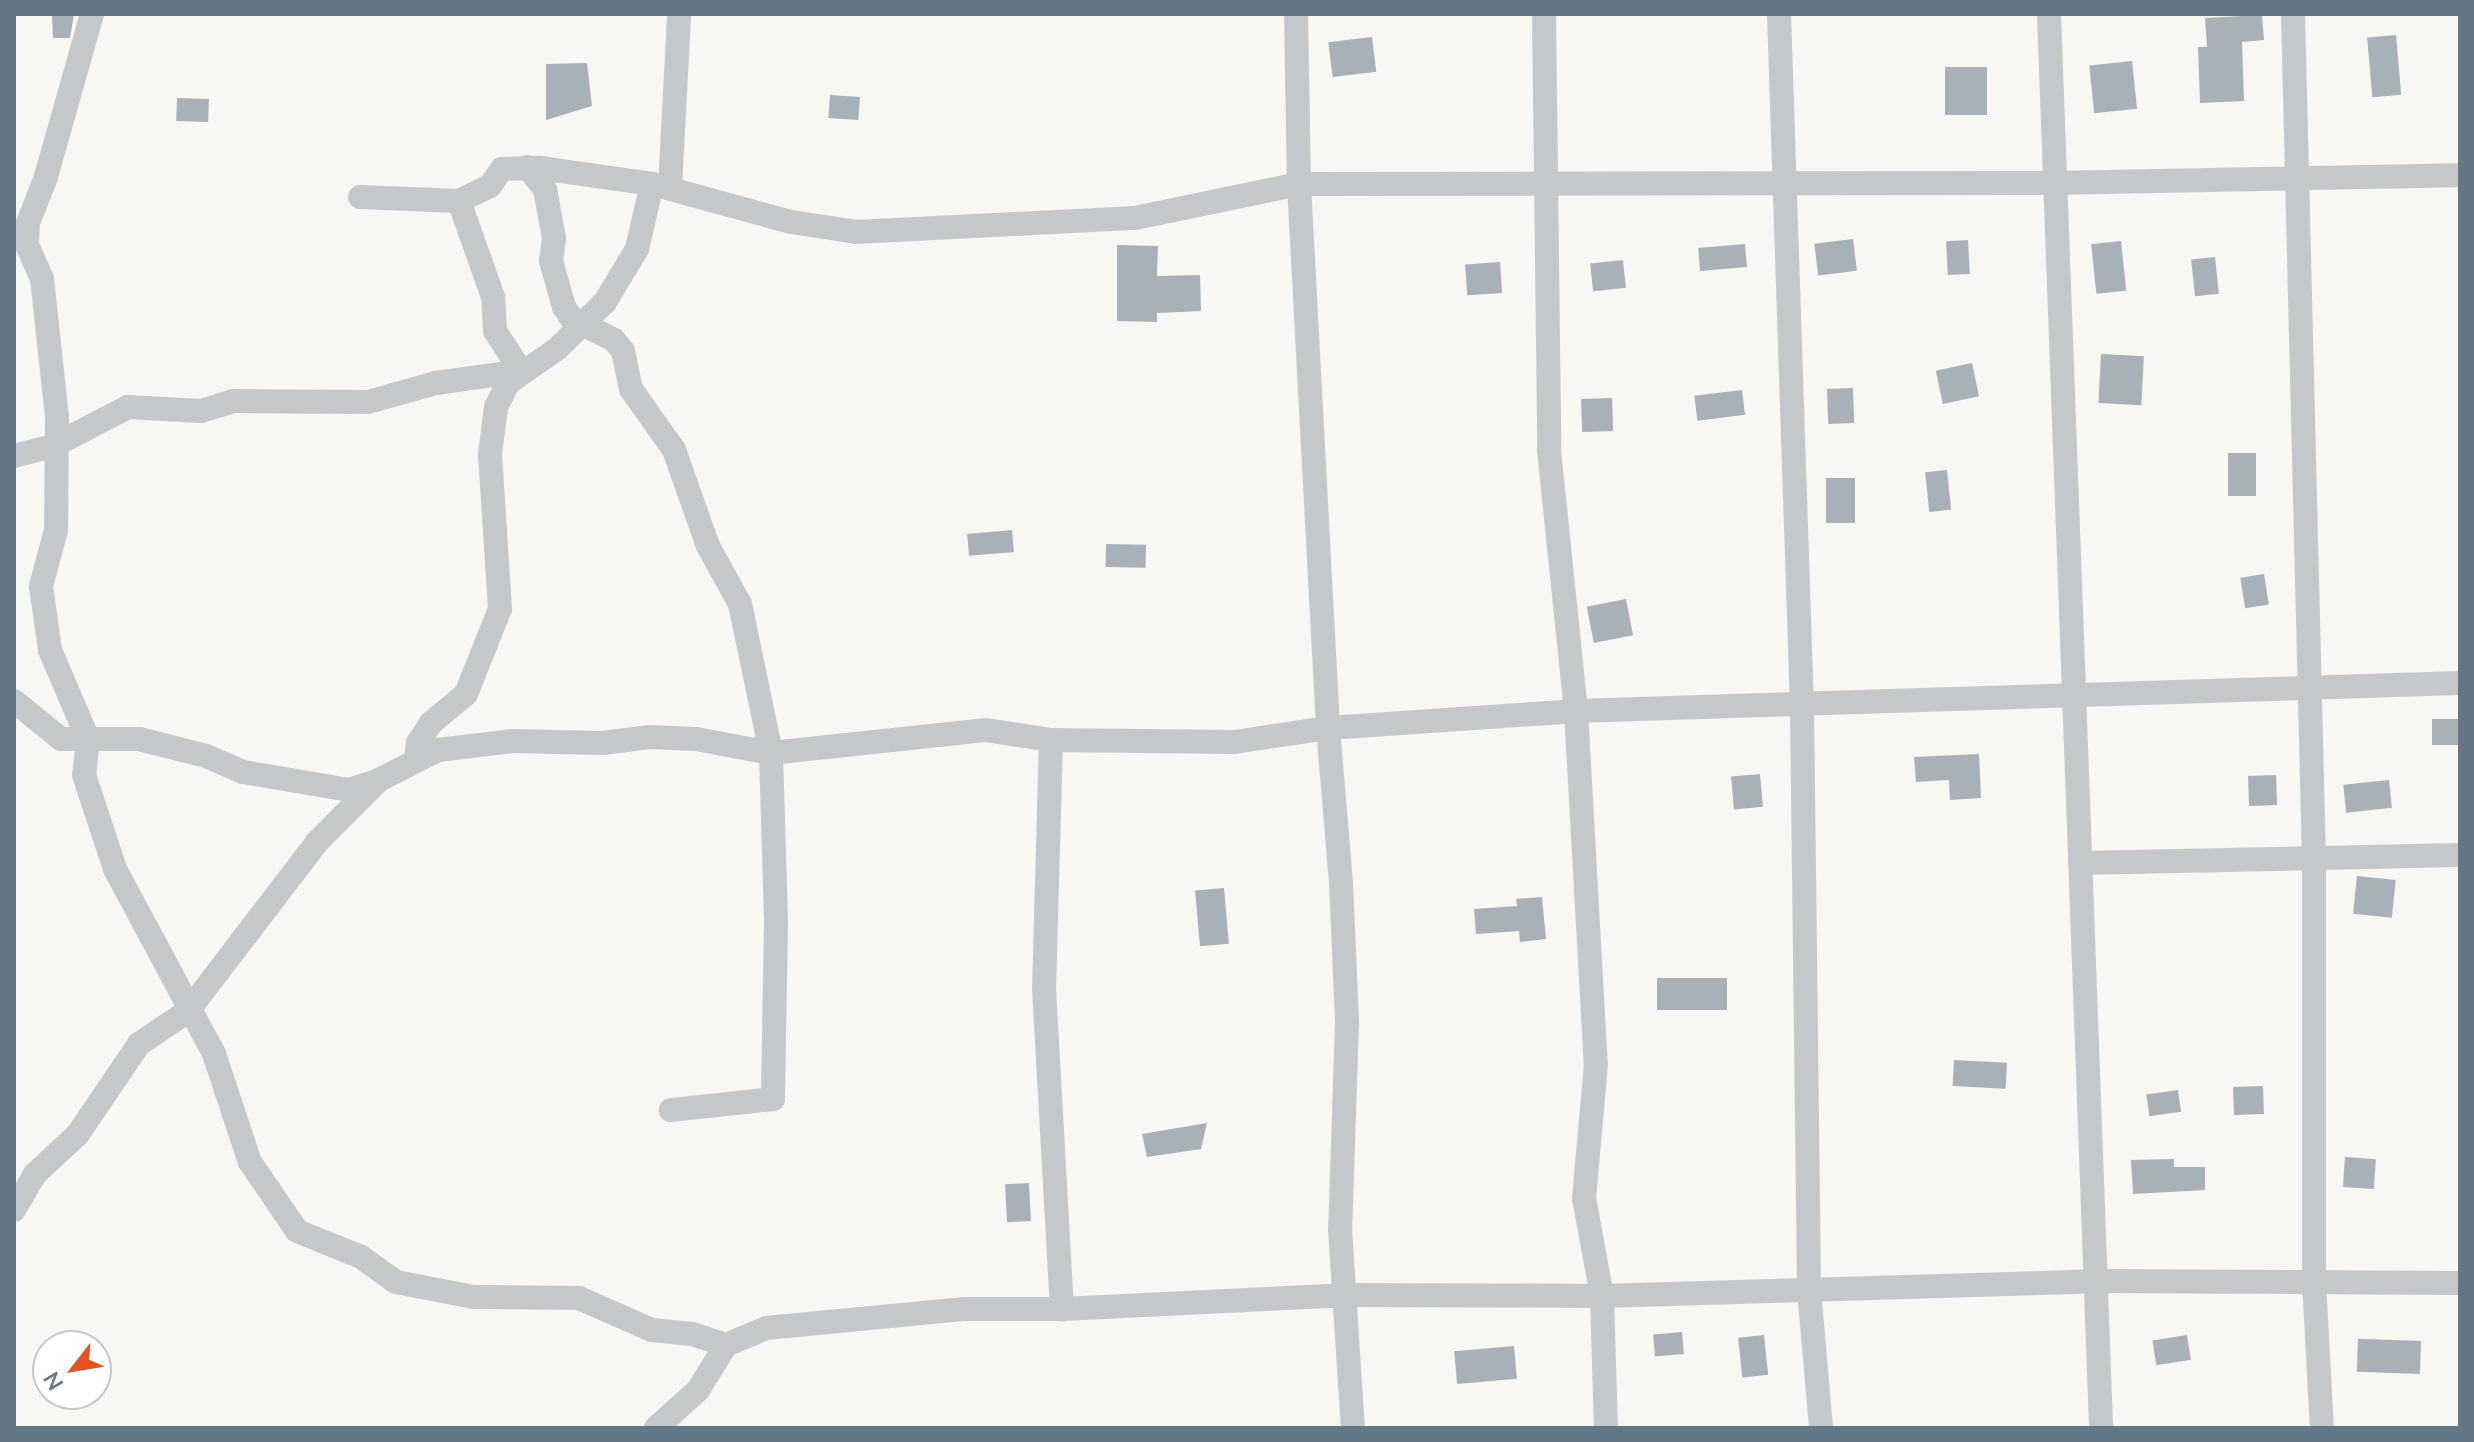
<!DOCTYPE html>
<html>
<head>
<meta charset="utf-8">
<style>
  body { margin:0 }
  #map { position:relative; width:2474px; height:1442px; overflow:hidden; background:#f7f7f3; font-family:Mulish,sans-serif }
  div>[style] { position:absolute }
  .building>* { inset:0; background:#a8b1b7; transform-origin:0 0 }
  .minor>* { height:24px; margin:-12px; padding:0 12px; transform-origin:12px; border-radius:12px; background:#c4c8cb }
  span { translate:-50% -50%; white-space:nowrap; text-align:center; line-height:1.15; -webkit-text-stroke:8px #fff; paint-order:stroke }
  .frame { position:absolute; inset:0; border:16px solid #657685; pointer-events:none }
  .north { position:absolute; left:32px; top:1330px; width:80px; height:80px; box-sizing:border-box; background:#fff; border:2px solid #c1c8ce; border-radius:50%; rotate:239deg; font-size:22px; font-weight:700; line-height:32px; text-align:center; color:#657685 }
  .north::after { content:''; display:block; margin:auto; width:28px; height:36px; background:#e75222; clip-path:polygon(50% 0,100% 100%,50% 72%,0 100%) }
</style>
</head>
<body>
<div id="map">
  <div class="building">
    <i style="clip-path:polygon(52px 14px,74px 14px,70px 38px,53px 38px)"></i>
    <i style="clip-path:polygon(2262px 15px,2264px 40px,2242px 42px,2244px 101px,2200px 103px,2198px 47px,2207px 47px,2205px 18px)"></i>
    <i style="left:2396px;top:35px;width:60px;height:29px;rotate:85deg"></i>
    <i style="left:1372px;top:37px;width:35px;height:44px;rotate:83deg"></i>
    <i style="left:2132px;top:61px;width:48px;height:43px;rotate:84deg"></i>
    <i style="clip-path:polygon(587px 63px,592px 106px,546px 120px,546px 64px)"></i>
    <i style="left:1945px;top:67px;width:42px;height:48px"></i>
    <i style="left:830px;top:95px;width:30px;height:23px;rotate:4deg"></i>
    <i style="left:177px;top:98px;width:32px;height:23px;rotate:2deg"></i>
    <i style="left:1853px;top:239px;width:32px;height:39px;rotate:83deg"></i>
    <i style="left:1968px;top:240px;width:34px;height:22px;rotate:87deg"></i>
    <i style="left:2121px;top:241px;width:50px;height:30px;rotate:84deg"></i>
    <i style="left:1745px;top:244px;width:23px;height:47px;rotate:85deg"></i>
    <i style="clip-path:polygon(1117px 245px,1158px 246px,1157px 276px,1200px 275px,1201px 311px,1157px 313px,1157px 322px,1117px 321px)"></i>
    <i style="left:2215px;top:257px;width:37px;height:24px;rotate:84deg"></i>
    <i style="left:1623px;top:260px;width:28px;height:33px;rotate:84deg"></i>
    <i style="left:1500px;top:262px;width:31px;height:35px;rotate:86deg"></i>
    <i style="left:2101px;top:354px;width:43px;height:49px;rotate:3deg"></i>
    <i style="left:1972px;top:363px;width:34px;height:37px;rotate:78deg"></i>
    <i style="left:1853px;top:388px;width:35px;height:26px;rotate:88deg"></i>
    <i style="left:1742px;top:390px;width:25px;height:48px;rotate:83deg"></i>
    <i style="left:1612px;top:398px;width:33px;height:31px;rotate:88deg"></i>
    <i style="left:2228px;top:453px;width:28px;height:43px"></i>
    <i style="left:1947px;top:470px;width:40px;height:22px;rotate:84deg"></i>
    <i style="left:1855px;top:478px;width:45px;height:29px;rotate:90deg"></i>
    <i style="left:1012px;top:530px;width:22px;height:45px;rotate:85deg"></i>
    <i style="left:1106px;top:544px;width:40px;height:23px;rotate:1deg"></i>
    <i style="left:2264px;top:574px;width:31px;height:24px;rotate:81deg"></i>
    <i style="left:1626px;top:599px;width:37px;height:40px;rotate:79deg"></i>
    <i style="left:2460px;top:719px;width:26px;height:28px;rotate:90deg"></i>
    <i style="clip-path:polygon(1979px 754px,1981px 798px,1950px 800px,1949px 780px,1916px 782px,1914px 757px)"></i>
    <i style="left:1760px;top:774px;width:33px;height:29px;rotate:85deg"></i>
    <i style="left:2276px;top:775px;width:30px;height:28px;rotate:88deg"></i>
    <i style="left:2389px;top:780px;width:28px;height:46px;rotate:84deg"></i>
    <i style="left:2357px;top:876px;width:39px;height:38px;rotate:6deg"></i>
    <i style="left:1224px;top:888px;width:56px;height:29px;rotate:85deg"></i>
    <i style="clip-path:polygon(1542px 897px,1546px 939px,1520px 942px,1519px 931px,1476px 934px,1474px 909px,1517px 906px,1516px 899px)"></i>
    <i style="left:1727px;top:978px;width:32px;height:70px;rotate:90deg"></i>
    <i style="left:1954px;top:1060px;width:53px;height:26px;rotate:3deg"></i>
    <i style="left:2263px;top:1086px;width:28px;height:30px;rotate:88deg"></i>
    <i style="left:2178px;top:1090px;width:22px;height:32px;rotate:82deg"></i>
    <i style="clip-path:polygon(1207px 1123px,1201px 1149px,1147px 1157px,1142px 1134px)"></i>
    <i style="left:2345px;top:1157px;width:31px;height:30px;rotate:4deg"></i>
    <i style="clip-path:polygon(2174px 1159px,2174px 1167px,2205px 1167px,2205px 1190px,2133px 1194px,2131px 1160px)"></i>
    <i style="left:1029px;top:1183px;width:38px;height:24px;rotate:87deg"></i>
    <i style="left:1682px;top:1332px;width:22px;height:29px;rotate:85deg"></i>
    <i style="left:1764px;top:1335px;width:40px;height:26px;rotate:84deg"></i>
    <i style="left:2187px;top:1335px;width:25px;height:35px;rotate:81deg"></i>
    <i style="left:2421px;top:1341px;width:33px;height:63px;rotate:92deg"></i>
    <i style="left:1514px;top:1346px;width:33px;height:60px;rotate:85deg"></i>
  </div>
  <div class="minor">
    <i style="left:92px;top:14px;width:169px;rotate:105.8deg"></i>
    <i style="left:46px;top:177px;width:49px;rotate:111.4deg"></i>
    <i style="left:28px;top:223px;width:22px;rotate:93deg"></i>
    <i style="left:27px;top:245px;width:37px;rotate:66deg"></i>
    <i style="left:42px;top:279px;width:138px;rotate:83.8deg"></i>
    <i style="left:57px;top:416px;width:114px;rotate:90.5deg"></i>
    <i style="left:56px;top:530px;width:58px;rotate:105deg"></i>
    <i style="left:41px;top:586px;width:65px;rotate:82deg"></i>
    <i style="left:50px;top:650px;width:97px;rotate:66.9deg"></i>
    <i style="left:88px;top:739px;width:36px;rotate:96deg"></i>
    <i style="left:84px;top:775px;width:99px;rotate:71.7deg"></i>
    <i style="left:115px;top:869px;width:210px;rotate:61.8deg"></i>
    <i style="left:214px;top:1054px;width:114px;rotate:71.6deg"></i>
    <i style="left:250px;top:1162px;width:83px;rotate:55.7deg"></i>
    <i style="left:297px;top:1231px;width:69px;rotate:22.1deg"></i>
    <i style="left:361px;top:1257px;width:43px;rotate:35.5deg"></i>
    <i style="left:396px;top:1282px;width:79px;rotate:10.9deg"></i>
    <i style="left:474px;top:1297px;width:105px;rotate:0.5deg"></i>
    <i style="left:579px;top:1298px;width:80px;rotate:23.7deg"></i>
    <i style="left:652px;top:1330px;width:40px;rotate:5.7deg"></i>
    <i style="left:692px;top:1334px;width:36px;rotate:18deg"></i>
    <i style="left:1296px;top:14px;width:170px;rotate:89deg"></i>
    <i style="left:1299px;top:184px;width:545px;rotate:86.95deg"></i>
    <i style="left:1328px;top:728px;width:156px;rotate:85.2deg"></i>
    <i style="left:1341px;top:883px;width:140px;rotate:87.5deg"></i>
    <i style="left:1347px;top:1023px;width:206px;rotate:91.9deg"></i>
    <i style="left:1340px;top:1229px;width:199px;rotate:86.3deg"></i>
    <i style="left:1544px;top:14px;width:436px;rotate:89.3deg"></i>
    <i style="left:1549px;top:450px;width:262px;rotate:84.1deg"></i>
    <i style="left:1576px;top:711px;width:354px;rotate:86.8deg"></i>
    <i style="left:1596px;top:1064px;width:135px;rotate:95.1deg"></i>
    <i style="left:1584px;top:1198px;width:100px;rotate:79.6deg"></i>
    <i style="left:1602px;top:1296px;width:496px;rotate:-1.7deg"></i>
    <i style="left:2098px;top:1281px;width:362px;rotate:0.3deg"></i>
    <i style="left:1779px;top:14px;width:692px;rotate:88.1deg"></i>
    <i style="left:1802px;top:706px;width:584px;rotate:89.31deg"></i>
    <i style="left:1809px;top:1290px;width:139px;rotate:85deg"></i>
    <i style="left:2049px;top:14px;width:1415px;rotate:87.89deg"></i>
    <i style="left:2293px;top:14px;width:846px;rotate:88.58deg"></i>
    <i style="left:2314px;top:860px;width:422px;rotate:90deg"></i>
    <i style="left:2314px;top:1282px;width:146px;rotate:86.9deg"></i>
    <i style="left:527px;top:167px;width:28px;rotate:51deg"></i>
    <i style="left:545px;top:189px;width:50px;rotate:79.6deg"></i>
    <i style="left:554px;top:238px;width:23px;rotate:97deg"></i>
    <i style="left:551px;top:261px;width:48px;rotate:74.2deg"></i>
    <i style="left:564px;top:307px;width:14px;rotate:56deg"></i>
    <i style="left:572px;top:319px;width:47px;rotate:26.6deg"></i>
    <i style="left:614px;top:340px;width:14px;rotate:51deg"></i>
    <i style="left:623px;top:351px;width:39px;rotate:78deg"></i>
    <i style="left:631px;top:389px;width:75px;rotate:54.8deg"></i>
    <i style="left:674px;top:450px;width:102px;rotate:70.5deg"></i>
    <i style="left:708px;top:546px;width:66px;rotate:61.1deg"></i>
    <i style="left:740px;top:604px;width:152px;rotate:78.2deg"></i>
    <i style="left:771px;top:753px;width:170px;rotate:88.3deg"></i>
    <i style="left:776px;top:923px;width:176px;rotate:91deg"></i>
    <i style="left:773px;top:1099px;width:103px;rotate:173.8deg"></i>
    <i style="left:670px;top:188px;width:174px;rotate:-87deg"></i>
    <i style="left:360px;top:197px;width:99px;rotate:2.3deg"></i>
    <i style="left:459px;top:201px;width:34px;rotate:-26deg"></i>
    <i style="left:490px;top:186px;width:21px;rotate:-55deg"></i>
    <i style="left:502px;top:169px;width:38px;rotate:-2deg"></i>
    <i style="left:540px;top:168px;width:113px;rotate:8.1deg"></i>
    <i style="left:652px;top:184px;width:144px;rotate:15.3deg"></i>
    <i style="left:791px;top:222px;width:66px;rotate:8.7deg"></i>
    <i style="left:856px;top:232px;width:279px;rotate:-2.9deg"></i>
    <i style="left:1135px;top:218px;width:167px;rotate:-11.7deg"></i>
    <i style="left:1299px;top:184px;width:752px;rotate:-0.08deg"></i>
    <i style="left:2051px;top:183px;width:409px;rotate:-1.1deg"></i>
    <i style="left:14px;top:456px;width:40px;rotate:-14.4deg"></i>
    <i style="left:53px;top:446px;width:85px;rotate:-27.5deg"></i>
    <i style="left:128px;top:407px;width:73px;rotate:3.1deg"></i>
    <i style="left:201px;top:411px;width:34px;rotate:-17deg"></i>
    <i style="left:233px;top:401px;width:135px;rotate:0.4deg"></i>
    <i style="left:368px;top:402px;width:71px;rotate:-15.6deg"></i>
    <i style="left:436px;top:383px;width:86px;rotate:-8deg"></i>
    <i style="left:521px;top:371px;width:48px;rotate:-123deg"></i>
    <i style="left:495px;top:331px;width:34px;rotate:-93deg"></i>
    <i style="left:493px;top:297px;width:102px;rotate:-109.5deg"></i>
    <i style="left:14px;top:701px;width:60px;rotate:39deg"></i>
    <i style="left:61px;top:739px;width:78px"></i>
    <i style="left:139px;top:739px;width:69px;rotate:14.2deg"></i>
    <i style="left:206px;top:756px;width:40px;rotate:23.4deg"></i>
    <i style="left:243px;top:772px;width:108px;rotate:9.6deg"></i>
    <i style="left:349px;top:790px;width:29px;rotate:-18deg"></i>
    <i style="left:1051px;top:740px;width:248px;rotate:91.6deg"></i>
    <i style="left:1044px;top:988px;width:322px;rotate:86.8deg"></i>
    <i style="left:416px;top:759px;width:16px;rotate:-83deg"></i>
    <i style="left:418px;top:743px;width:24px;rotate:-57deg"></i>
    <i style="left:431px;top:723px;width:45px;rotate:-39.6deg"></i>
    <i style="left:466px;top:694px;width:92px;rotate:-68.2deg"></i>
    <i style="left:500px;top:609px;width:155px;rotate:-93.7deg"></i>
    <i style="left:490px;top:454px;width:47px;rotate:-82.7deg"></i>
    <i style="left:496px;top:407px;width:27px;rotate:-63deg"></i>
    <i style="left:508px;top:383px;width:60px;rotate:-34.8deg"></i>
    <i style="left:557px;top:349px;width:67px;rotate:-44.4deg"></i>
    <i style="left:605px;top:302px;width:62px;rotate:-58.9deg"></i>
    <i style="left:637px;top:249px;width:67px;rotate:-77deg"></i>
    <i style="left:2080px;top:863px;width:380px;rotate:-1.2deg"></i>
    <i style="left:14px;top:1210px;width:42px;rotate:-59.7deg"></i>
    <i style="left:35px;top:1174px;width:59px;rotate:-42.9deg"></i>
    <i style="left:78px;top:1134px;width:109px;rotate:-55.9deg"></i>
    <i style="left:139px;top:1044px;width:59px;rotate:-34deg"></i>
    <i style="left:188px;top:1011px;width:213px;rotate:-52.6deg"></i>
    <i style="left:317px;top:842px;width:88px;rotate:-45deg"></i>
    <i style="left:379px;top:780px;width:66px;rotate:-27deg"></i>
    <i style="left:438px;top:750px;width:76px;rotate:-6.8deg"></i>
    <i style="left:513px;top:741px;width:90px;rotate:1.3deg"></i>
    <i style="left:603px;top:743px;width:46px;rotate:-7.4deg"></i>
    <i style="left:649px;top:737px;width:47px;rotate:2.4deg"></i>
    <i style="left:696px;top:739px;width:76px;rotate:10.6deg"></i>
    <i style="left:771px;top:753px;width:215px;rotate:-6.1deg"></i>
    <i style="left:985px;top:730px;width:67px;rotate:8.6deg"></i>
    <i style="left:1051px;top:740px;width:183px;rotate:0.6deg"></i>
    <i style="left:1234px;top:742px;width:95px;rotate:-8.5deg"></i>
    <i style="left:1328px;top:728px;width:249px;rotate:-3.9deg"></i>
    <i style="left:1576px;top:711px;width:884px;rotate:-1.81deg"></i>
    <i style="left:656px;top:1428px;width:57px;rotate:-42.1deg"></i>
    <i style="left:698px;top:1390px;width:53px;rotate:-58.1deg"></i>
    <i style="left:726px;top:1345px;width:43px;rotate:-23deg"></i>
    <i style="left:766px;top:1328px;width:200px;rotate:-5.5deg"></i>
    <i style="left:965px;top:1309px;width:97px"></i>
    <i style="left:1062px;top:1309px;width:283px;rotate:-2.8deg"></i>
    <i style="left:1345px;top:1295px;width:257px;rotate:0.2deg"></i>
    <i style="left:1602px;top:1296px;width:132px;rotate:88.3deg"></i>
  </div>
  <div class="frame"></div>
  <div class="north">N</div>
</div>
</body>
</html>
